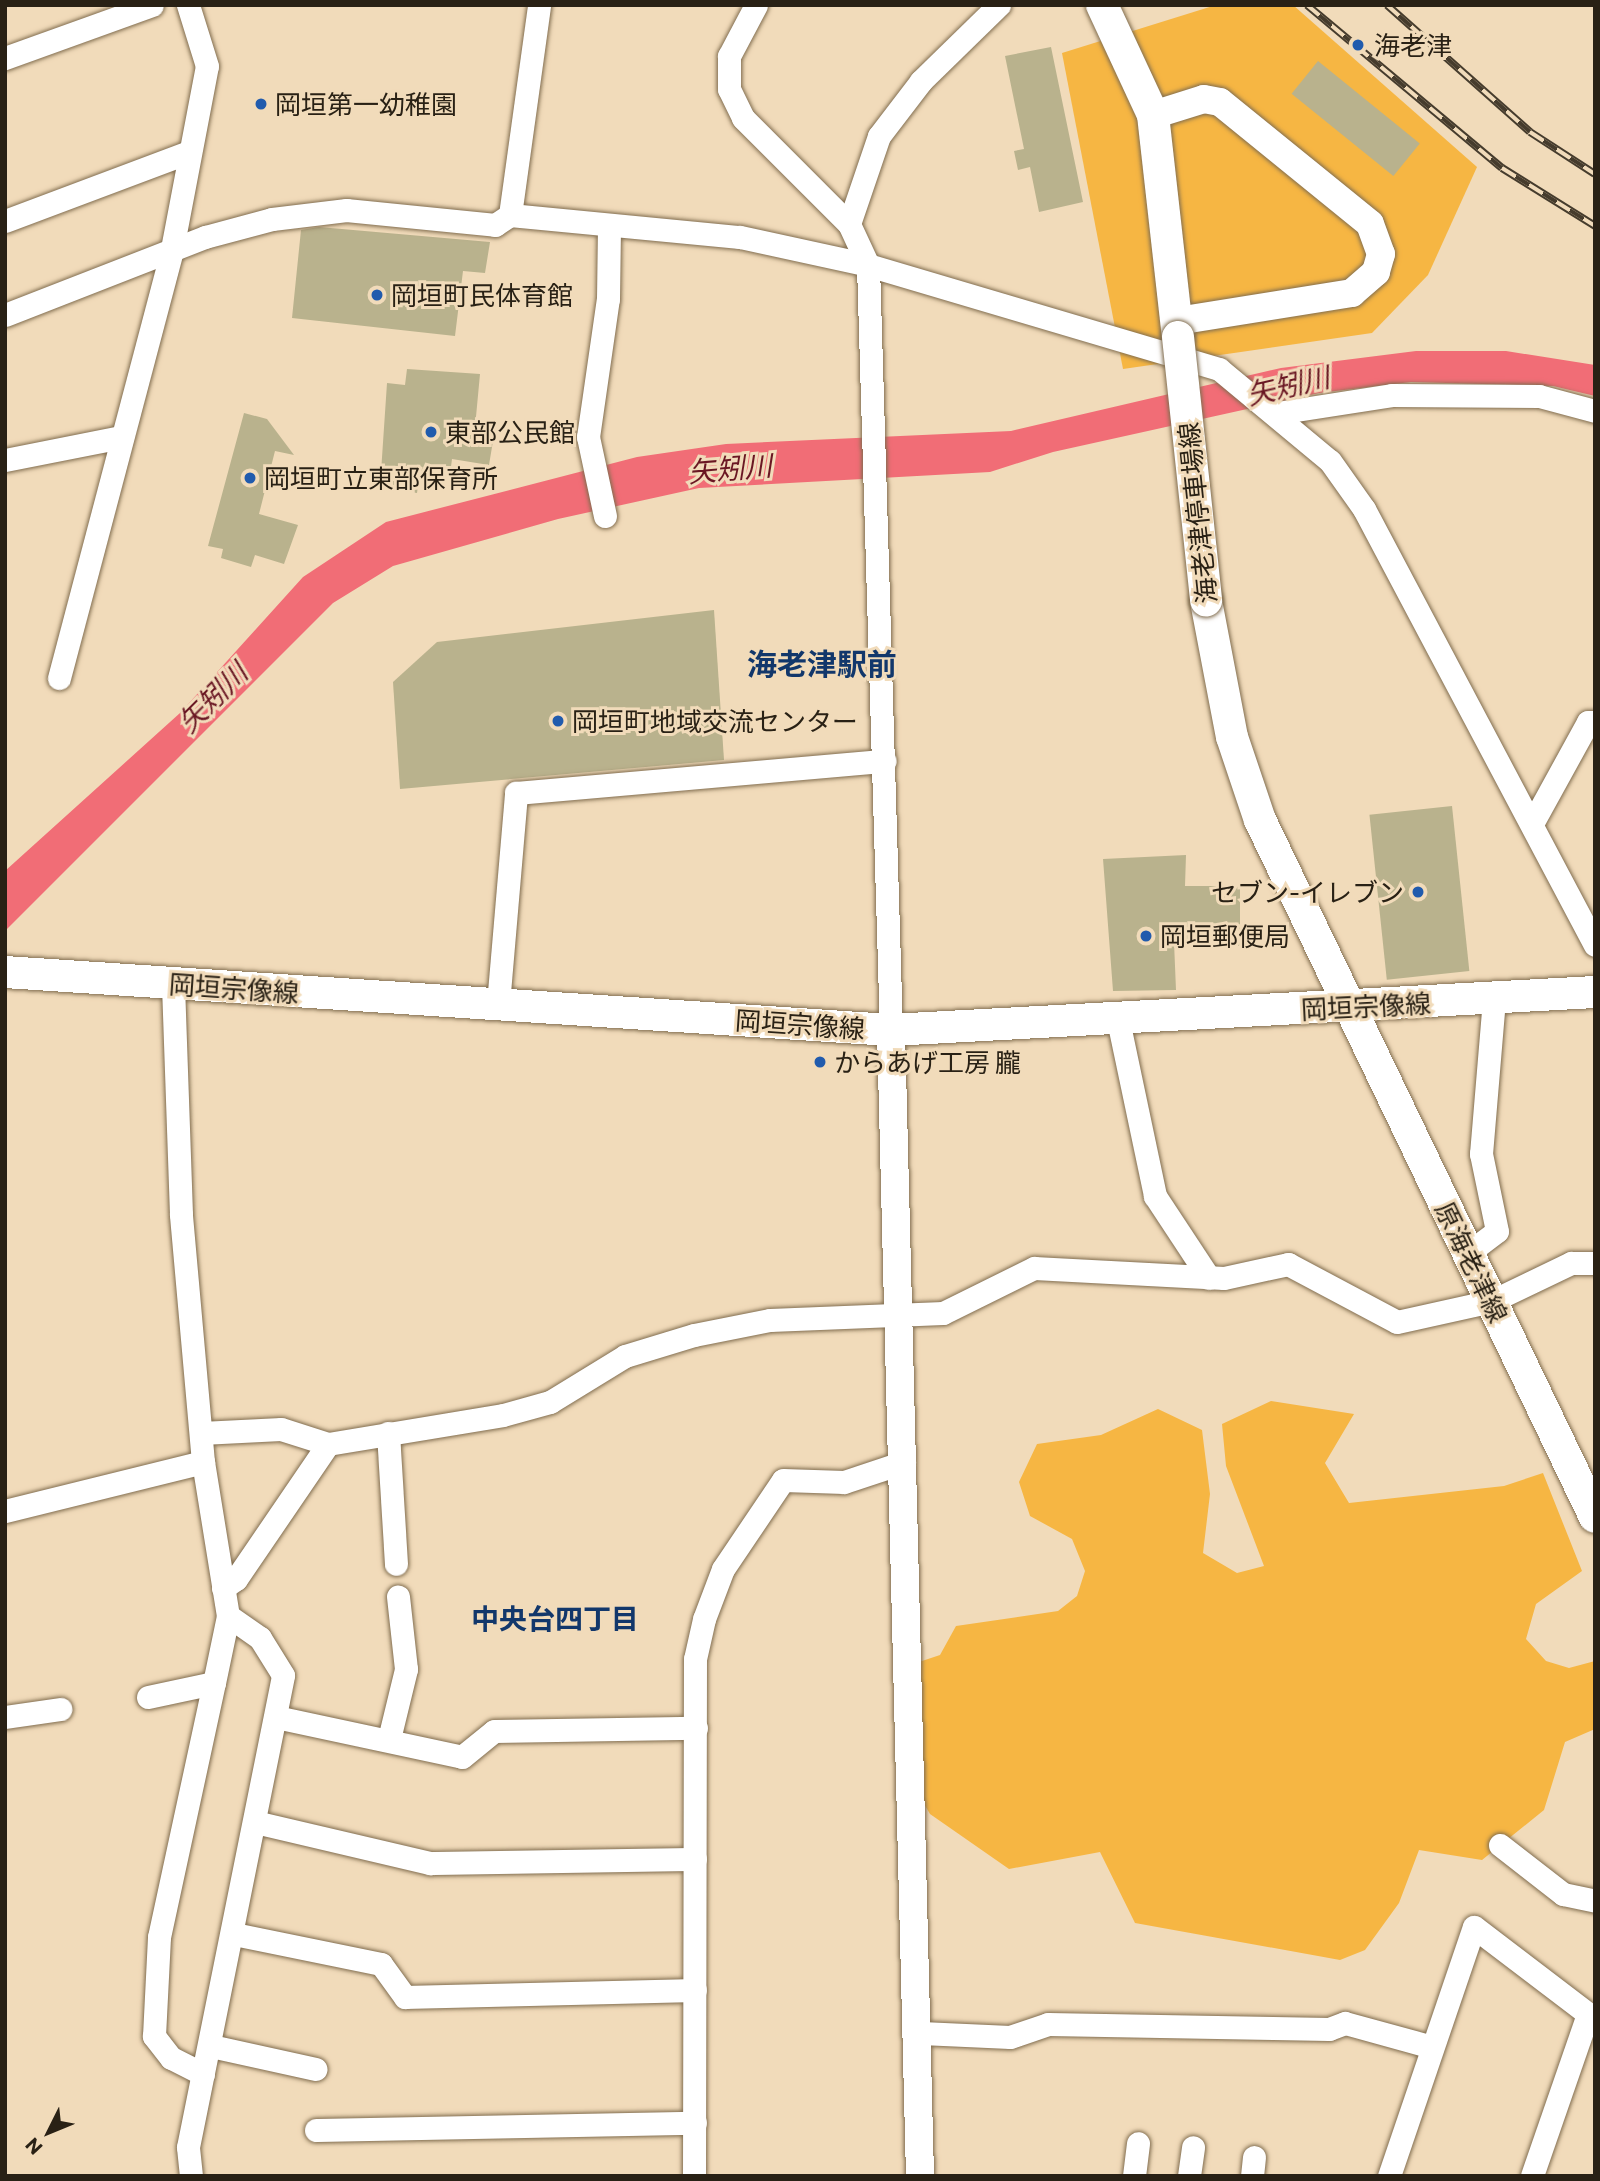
<!DOCTYPE html>
<html>
<head>
<meta charset="utf-8">
<style>
  body { margin:0 }
  #map { position:relative; width:1600px; height:2181px; overflow:hidden; background:#f1dbba; font-family:Commissioner,"Noto Sans JP",sans-serif }
  div>[style] { position:absolute }
  .green>* { inset:0; background:#f6b643 }
  .water>* { inset:0; background:#f16d76 }
  .building>* { inset:0; background:#b9b28d; transform-origin:0 0 }
  .roads { filter:drop-shadow(0 0 2px #816d4f) drop-shadow(0 0 2px #816d4f) }
  .minor>* { height:23px; margin:-11.5px; padding:0 11.5px; transform-origin:11.5px; border-radius:11.5px; background:#fff }
  .tertiary>* { height:28px; margin:-14px; padding:0 14px; transform-origin:14px; border-radius:14px; background:#fff }
  .secondary>* { height:32px; margin:-16px; padding:0 16px; transform-origin:16px; border-radius:16px; background:#fff }
  .rail>* { height:8px; margin-top:-4px; transform-origin:0; background:repeating-linear-gradient(90deg,#f1dbba 0 16px,#463c2d 0 32px); box-sizing:border-box; border-block:2px solid #463c2d }
  .bridges { filter:drop-shadow(0 0 2px #816d4f) drop-shadow(0 0 2px #816d4f) }
  .secondary-bridge>* { height:32px; margin:-16px; padding:0 16px; transform-origin:16px; border-radius:16px; background:#fff }
  .dots>* { width:19px; height:19px; translate:-50% -50%; box-sizing:border-box; border:4px solid #f1dbba; border-radius:50% }
  span { translate:-50% -50%; white-space:nowrap; text-align:center; line-height:1.15; -webkit-text-stroke:6px #f1dbba; paint-order:stroke }
  .poi-label { font-size:26px; color:#292115 }
  .left { translate:0 -50%; text-align:left }
  .right { translate:-100% -50%; text-align:right }
  .street-label { font-size:26px; color:#292115 }
  .water-label { font-size:28px; color:#6a1723; font-style:italic }
  .neighbourhood-label { font-size:28px; color:#12376b; font-weight:700 }
  .quarter-label { font-size:30px; color:#12376b; font-weight:700 }
  .frame { position:absolute; inset:0; border:7px solid #292115; pointer-events:none }
  .north { position:absolute; left:14px; top:2097px; width:70px; height:70px; -webkit-text-stroke:5px #f1dbba; paint-order:stroke; rotate:227deg; font-size:19px; font-weight:700; line-height:28px; text-align:center; color:#292115 }
  .north::after { content:''; display:block; margin:auto; width:24px; height:32px; background:#292115; clip-path:polygon(50% 0,100% 100%,50% 72%,0 100%) }
</style>
</head>
<body>
<div id="map">
  <div class="green">
    <i style="clip-path:polygon(1216px 5px,1293px 5px,1477px 167px,1428px 275px,1372px 333px,1123px 369px,1062px 53px)"></i>
    <i style="clip-path:polygon(1271px 1401px,1354px 1414px,1325px 1463px,1349px 1503px,1504px 1486px,1543px 1473px,1582px 1571px,1536px 1604px,1526px 1639px,1546px 1661px,1569px 1668px,1595px 1661px,1595px 1729px,1565px 1742px,1544px 1810px,1482px 1860px,1419px 1850px,1399px 1903px,1365px 1950px,1340px 1960px,1135px 1923px,1100px 1852px,1009px 1869px,930px 1814px,917px 1792px,916px 1663px,940px 1655px,956px 1626px,1058px 1611px,1077px 1596px,1085px 1571px,1072px 1539px,1030px 1516px,1019px 1482px,1037px 1444px,1101px 1435px,1158px 1409px,1202px 1430px,1210px 1494px,1203px 1553px,1237px 1573px,1264px 1566px,1226px 1466px,1222px 1424px)"></i>
  </div>
  <div class="water">
    <i style="clip-path:polygon(1416px 351px,1506px 351px,1595px 365px,1595px 396px,1553px 386px,1411px 382px,1319px 393px,1053px 452px,990px 472px,699px 488px,558px 519px,393px 566px,333px 603px,5px 931px,5px 871px,180px 713px,303px 577px,386px 522px,637px 457px,726px 444px,1011px 431px,1281px 368px)"></i>
  </div>
  <div class="building">
    <i style="clip-path:polygon(1051px 47px,1083px 202px,1039px 212px,1030px 167px,1018px 170px,1014px 151px,1024px 149px,1005px 56px)"></i>
    <i style="left:1318px;top:61px;width:131px;height:42px;rotate:39deg"></i>
    <i style="clip-path:polygon(319px 227px,490px 242px,485px 273px,463px 271px,455px 336px,292px 318px,301px 230px)"></i>
    <i style="clip-path:polygon(407px 369px,480px 374px,474px 438px,493px 441px,489px 465px,452px 459px,450px 474px,420px 471px,417px 493px,380px 487px,387px 383px,405px 385px)"></i>
    <i style="clip-path:polygon(244px 413px,267px 419px,294px 455px,275px 451px,259px 514px,298px 525px,284px 564px,255px 555px,251px 567px,221px 558px,223px 549px,208px 546px)"></i>
    <i style="clip-path:polygon(714px 610px,724px 760px,400px 789px,393px 682px,437px 642px)"></i>
    <i style="left:1452px;top:806px;width:166px;height:83px;rotate:84deg"></i>
    <i style="clip-path:polygon(1186px 855px,1185px 886px,1240px 886px,1240px 946px,1174px 942px,1176px 990px,1113px 991px,1103px 859px)"></i>
  </div>
  <div class="roads">
    <div class="minor">
      <i style="left:756px;top:5px;width:58px;rotate:117.9deg"></i>
      <i style="left:729px;top:56px;width:33px;rotate:90deg"></i>
      <i style="left:729px;top:89px;width:32px;rotate:64deg"></i>
      <i style="left:743px;top:118px;width:150px;rotate:45deg"></i>
      <i style="left:849px;top:224px;width:45px;rotate:65.1deg"></i>
      <i style="left:868px;top:265px;width:765px;rotate:88.28deg"></i>
      <i style="left:5px;top:58px;width:156px;rotate:-19.8deg"></i>
      <i style="left:510px;top:215px;width:212px;rotate:-82.1deg"></i>
      <i style="left:5px;top:221px;width:197px;rotate:-20.6deg"></i>
      <i style="left:849px;top:224px;width:93px;rotate:-71.2deg"></i>
      <i style="left:879px;top:136px;width:69px;rotate:-52.6deg"></i>
      <i style="left:921px;top:81px;width:109px;rotate:-44.3deg"></i>
      <i style="left:5px;top:315px;width:215px;rotate:-21.3deg"></i>
      <i style="left:205px;top:237px;width:69px;rotate:-15deg"></i>
      <i style="left:272px;top:219px;width:75px;rotate:-6.9deg"></i>
      <i style="left:346px;top:210px;width:150px;rotate:5.7deg"></i>
      <i style="left:495px;top:225px;width:18px;rotate:-34deg"></i>
      <i style="left:510px;top:215px;width:231px;rotate:5.5deg"></i>
      <i style="left:740px;top:237px;width:131px;rotate:12.3deg"></i>
      <i style="left:868px;top:265px;width:366px;rotate:16.5deg"></i>
      <i style="left:1219px;top:369px;width:144px;rotate:39.7deg"></i>
      <i style="left:1330px;top:461px;width:59px;rotate:54.7deg"></i>
      <i style="left:1364px;top:509px;width:493px;rotate:62.1deg"></i>
      <i style="left:1277px;top:413px;width:116px;rotate:-8.9deg"></i>
      <i style="left:1392px;top:395px;width:147px;rotate:0.4deg"></i>
      <i style="left:1539px;top:396px;width:58px;rotate:15deg"></i>
      <i style="left:5px;top:460px;width:118px;rotate:-11.2deg"></i>
      <i style="left:605px;top:516px;width:81px;rotate:-102.1deg"></i>
      <i style="left:588px;top:437px;width:139px;rotate:-81.8deg"></i>
      <i style="left:608px;top:299px;width:72px;rotate:-89.2deg"></i>
      <i style="left:59px;top:678px;width:444px;rotate:-75.2deg"></i>
      <i style="left:172px;top:249px;width:186px;rotate:-79.2deg"></i>
      <i style="left:207px;top:66px;width:64px;rotate:-107.3deg"></i>
      <i style="left:1533px;top:822px;width:114px;rotate:-61.2deg"></i>
      <i style="left:1588px;top:722px;width:7px"></i>
      <i style="left:498px;top:1004px;width:212px;rotate:-85.1deg"></i>
      <i style="left:516px;top:793px;width:370px;rotate:-5deg"></i>
      <i style="left:1118px;top:1020px;width:180px;rotate:78.1deg"></i>
      <i style="left:1155px;top:1196px;width:98px;rotate:56.6deg"></i>
      <i style="left:1468px;top:1253px;width:36px;rotate:-37deg"></i>
      <i style="left:1497px;top:1231px;width:79px;rotate:-101.7deg"></i>
      <i style="left:1481px;top:1154px;width:156px;rotate:-85.2deg"></i>
      <i style="left:201px;top:1433px;width:80px;rotate:-2.9deg"></i>
      <i style="left:281px;top:1429px;width:49px;rotate:17.7deg"></i>
      <i style="left:328px;top:1444px;width:177px;rotate:-9.4deg"></i>
      <i style="left:503px;top:1415px;width:49px;rotate:-15.5deg"></i>
      <i style="left:550px;top:1402px;width:88px;rotate:-31.5deg"></i>
      <i style="left:625px;top:1356px;width:72px;rotate:-16.9deg"></i>
      <i style="left:694px;top:1335px;width:77px;rotate:-11.2deg"></i>
      <i style="left:770px;top:1320px;width:173px;rotate:-2.3deg"></i>
      <i style="left:943px;top:1313px;width:102px;rotate:-26.3deg"></i>
      <i style="left:1034px;top:1268px;width:190px;rotate:3deg"></i>
      <i style="left:1224px;top:1278px;width:66px;rotate:-12.3deg"></i>
      <i style="left:1288px;top:1264px;width:123px;rotate:28deg"></i>
      <i style="left:1397px;top:1322px;width:97px;rotate:-12.5deg"></i>
      <i style="left:1492px;top:1301px;width:88px;rotate:-25.7deg"></i>
      <i style="left:1571px;top:1263px;width:24px"></i>
      <i style="left:388px;top:1433px;width:131px;rotate:86.5deg"></i>
      <i style="left:5px;top:1511px;width:204px;rotate:-13.9deg"></i>
      <i style="left:223px;top:1588px;width:16px;rotate:-35deg"></i>
      <i style="left:236px;top:1579px;width:163px;rotate:-55.7deg"></i>
      <i style="left:148px;top:1697px;width:67px;rotate:-12deg"></i>
      <i style="left:214px;top:1683px;width:68px;rotate:-78.2deg"></i>
      <i style="left:228px;top:1616px;width:156px;rotate:-99.2deg"></i>
      <i style="left:203px;top:1462px;width:249px;rotate:-95.1deg"></i>
      <i style="left:181px;top:1214px;width:230px;rotate:-92deg"></i>
      <i style="left:5px;top:1717px;width:56px;rotate:-8.3deg"></i>
      <i style="left:276px;top:1717px;width:190px;rotate:12.1deg"></i>
      <i style="left:462px;top:1757px;width:41px;rotate:-39.1deg"></i>
      <i style="left:494px;top:1731px;width:202px;rotate:-0.9deg"></i>
      <i style="left:389px;top:1739px;width:72px;rotate:-76.3deg"></i>
      <i style="left:406px;top:1669px;width:73px;rotate:-96.3deg"></i>
      <i style="left:255px;top:1822px;width:180px;rotate:13.2deg"></i>
      <i style="left:430px;top:1863px;width:265px;rotate:-0.9deg"></i>
      <i style="left:1500px;top:1845px;width:80px;rotate:37.9deg"></i>
      <i style="left:1563px;top:1894px;width:33px;rotate:12deg"></i>
      <i style="left:234px;top:1934px;width:150px;rotate:11.5deg"></i>
      <i style="left:381px;top:1964px;width:41px;rotate:54deg"></i>
      <i style="left:405px;top:1997px;width:290px;rotate:-1.4deg"></i>
      <i style="left:921px;top:2033px;width:89px;rotate:2.6deg"></i>
      <i style="left:1010px;top:2037px;width:40px;rotate:-18.9deg"></i>
      <i style="left:1048px;top:2024px;width:281px;rotate:1deg"></i>
      <i style="left:1329px;top:2029px;width:17px;rotate:-21deg"></i>
      <i style="left:1345px;top:2023px;width:90px;rotate:15.4deg"></i>
      <i style="left:211px;top:2046px;width:107px;rotate:12.4deg"></i>
      <i style="left:203px;top:2074px;width:36px;rotate:-153deg"></i>
      <i style="left:171px;top:2058px;width:28px;rotate:-128deg"></i>
      <i style="left:154px;top:2036px;width:99px;rotate:-87.1deg"></i>
      <i style="left:159px;top:1937px;width:260px;rotate:-77.8deg"></i>
      <i style="left:316px;top:2130px;width:379px;rotate:-1.1deg"></i>
      <i style="left:191px;top:2176px;width:29px;rotate:-96deg"></i>
      <i style="left:188px;top:2147px;width:481px;rotate:-78.6deg"></i>
      <i style="left:283px;top:1675px;width:44px;rotate:-121.9deg"></i>
      <i style="left:260px;top:1638px;width:39px;rotate:-145deg"></i>
      <i style="left:694px;top:2176px;width:517px;rotate:-89.89deg"></i>
      <i style="left:695px;top:1659px;width:41px;rotate:-77.3deg"></i>
      <i style="left:704px;top:1619px;width:53px;rotate:-69.2deg"></i>
      <i style="left:723px;top:1569px;width:107px;rotate:-56deg"></i>
      <i style="left:783px;top:1480px;width:61px;rotate:1.9deg"></i>
      <i style="left:844px;top:1482px;width:63px;rotate:-18.4deg"></i>
      <i style="left:1134px;top:2176px;width:33px;rotate:-83deg"></i>
      <i style="left:1189px;top:2176px;width:29px;rotate:-82deg"></i>
      <i style="left:1252px;top:2176px;width:19px;rotate:-84deg"></i>
      <i style="left:1389px;top:2176px;width:263px;rotate:-71.2deg"></i>
      <i style="left:1474px;top:1927px;width:143px;rotate:37.3deg"></i>
      <i style="left:1588px;top:2014px;width:171px;rotate:109.1deg"></i>
    </div>
    <div class="tertiary">
      <i style="left:1153px;top:115px;width:53px;rotate:-17.4deg"></i>
      <i style="left:1204px;top:99px;width:16px;rotate:11deg"></i>
      <i style="left:1220px;top:102px;width:193px;rotate:39.1deg"></i>
      <i style="left:1370px;top:224px;width:32px;rotate:70deg"></i>
      <i style="left:1381px;top:254px;width:19px;rotate:106deg"></i>
      <i style="left:1376px;top:272px;width:32px;rotate:139deg"></i>
      <i style="left:1352px;top:293px;width:177px;rotate:170.9deg"></i>
      <i style="left:891px;top:1030px;width:1146px;rotate:88.55deg"></i>
    </div>
    <div class="secondary">
      <i style="left:1102px;top:5px;width:121px;rotate:65.1deg"></i>
      <i style="left:1153px;top:115px;width:223px;rotate:83.6deg"></i>
      <i style="left:1206px;top:601px;width:138px;rotate:79.2deg"></i>
      <i style="left:1232px;top:737px;width:88px;rotate:71.4deg"></i>
      <i style="left:1260px;top:820px;width:773px;rotate:64.33deg"></i>
      <i style="left:5px;top:972px;width:888px;rotate:3.75deg"></i>
      <i style="left:891px;top:1030px;width:705px;rotate:-3.09deg"></i>
    </div>
  </div>
  <div class="rail">
    <i style="left:1307px;top:5px;width:254px;rotate:39.9deg"></i>
    <i style="left:1502px;top:168px;width:110px;rotate:31.9deg"></i>
    <i style="left:1387px;top:5px;width:191px;rotate:41.6deg"></i>
    <i style="left:1530px;top:132px;width:77px;rotate:32.9deg"></i>
  </div>
  <div class="bridges">
    <div class="secondary-bridge">
      <i style="left:1178px;top:337px;width:265px;rotate:83.9deg"></i>
    </div>
  </div>
  <div class="dots">
    <i style="left:1358px;top:45px;background:#215bad"></i>
    <i style="left:261px;top:104px;background:#215bad"></i>
    <i style="left:377px;top:295px;background:#215bad"></i>
    <i style="left:431px;top:432px;background:#215bad"></i>
    <i style="left:250px;top:478px;background:#215bad"></i>
    <i style="left:558px;top:721px;background:#215bad"></i>
    <i style="left:1418px;top:892px;background:#215bad"></i>
    <i style="left:1146px;top:936px;background:#215bad"></i>
    <i style="left:820px;top:1062px;background:#215bad"></i>
  </div>
  <div class="poi-label">
    <span class="left" style="left:1374px;top:45px">海老津</span>
    <span class="left" style="left:275px;top:104px">岡垣第一幼稚園</span>
    <span class="left" style="left:391px;top:295px">岡垣町民体育館</span>
    <span class="left" style="left:445px;top:432px">東部公民館</span>
    <span class="left" style="left:264px;top:478px">岡垣町立東部保育所</span>
    <span class="left" style="left:572px;top:721px">岡垣町地域交流センター</span>
    <span class="right" style="left:1404px;top:892px">セブン-イレブン</span>
    <span class="left" style="left:1160px;top:936px">岡垣郵便局</span>
    <span class="left" style="left:834px;top:1062px">からあげ工房 朧</span>
  </div>
  <div class="street-label">
    <span style="left:1197px;top:513px;rotate:-96deg">海老津停車場線</span>
    <span style="left:234px;top:988px;rotate:4deg">岡垣宗像線</span>
    <span style="left:1366px;top:1006px;rotate:-3deg">岡垣宗像線</span>
    <span style="left:800px;top:1024px;rotate:4deg">岡垣宗像線</span>
    <span style="left:1472px;top:1262px;rotate:64deg">原海老津線</span>
  </div>
  <div class="water-label">
    <span style="left:1288px;top:385px;rotate:-13deg">矢矧川</span>
    <span style="left:730px;top:468px;rotate:-5deg">矢矧川</span>
    <span style="left:212px;top:697px;rotate:-45deg">矢矧川</span>
  </div>
  <div class="neighbourhood-label">
    <span style="left:555px;top:1618px">中央台四丁目</span>
  </div>
  <div class="quarter-label">
    <span style="left:822px;top:663px">海老津駅前</span>
  </div>
  <div class="frame"></div>
  <div class="north">N</div>
</div>
</body>
</html>
